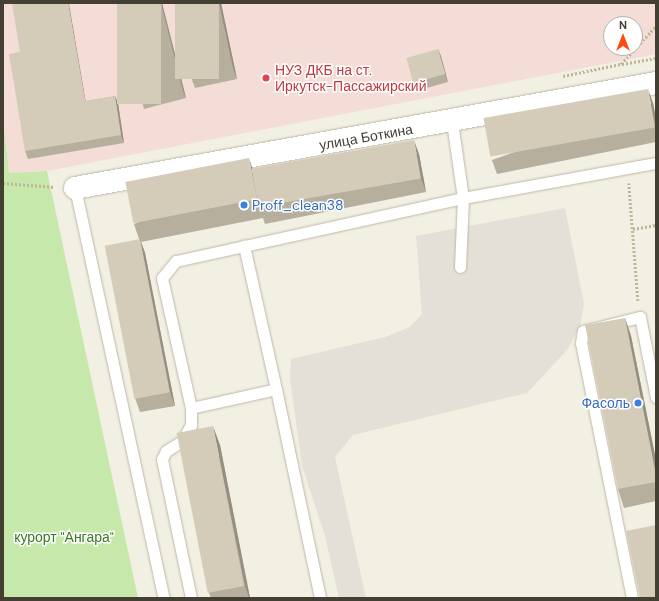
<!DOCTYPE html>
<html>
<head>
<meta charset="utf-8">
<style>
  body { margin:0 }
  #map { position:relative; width:659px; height:601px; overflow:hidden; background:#f2efe3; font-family:"DM Sans",sans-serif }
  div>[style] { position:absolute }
  .industrial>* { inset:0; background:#e4e0d8 }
  .medical>* { inset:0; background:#f3ddd6 }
  .green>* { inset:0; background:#c6e8aa }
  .path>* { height:2.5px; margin-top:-1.25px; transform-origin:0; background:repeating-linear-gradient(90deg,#c0b597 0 2px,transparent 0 4px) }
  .roads { filter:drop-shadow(0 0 1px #bdb8a6) drop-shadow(0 0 1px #bdb8a6) }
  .lane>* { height:11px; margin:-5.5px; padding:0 5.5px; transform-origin:5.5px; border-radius:5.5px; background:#fff }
  .street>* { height:22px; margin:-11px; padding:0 11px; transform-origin:11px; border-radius:11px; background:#fff }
  .wall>* { inset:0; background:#b6af9e }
  .shaded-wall>* { inset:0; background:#948f81 }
  .building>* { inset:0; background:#d4ccb8; transform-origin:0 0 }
  .dots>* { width:11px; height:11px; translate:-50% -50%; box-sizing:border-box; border:2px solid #fff; border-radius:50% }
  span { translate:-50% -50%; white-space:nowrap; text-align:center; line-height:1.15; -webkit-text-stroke:3px #fff; paint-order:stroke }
  .health-label { font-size:14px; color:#be3a42 }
  .left { translate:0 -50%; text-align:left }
  .street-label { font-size:14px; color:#443f33 }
  .shop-label { font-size:14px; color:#366cbe }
  .right { translate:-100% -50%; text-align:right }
  .park-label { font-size:14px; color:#3c7626 }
  .frame { position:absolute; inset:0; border:4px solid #443f33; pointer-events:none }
  .north { position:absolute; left:603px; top:16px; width:40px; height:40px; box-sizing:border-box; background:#fff; border:1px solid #b4b2ad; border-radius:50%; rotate:0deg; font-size:11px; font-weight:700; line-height:16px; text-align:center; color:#443f33 }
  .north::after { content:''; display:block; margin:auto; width:14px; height:18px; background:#ff4a0e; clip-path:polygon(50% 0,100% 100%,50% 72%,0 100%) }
</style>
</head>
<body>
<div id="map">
  <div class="industrial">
    <i style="clip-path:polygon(565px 208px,584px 304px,580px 327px,567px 350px,527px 393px,353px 435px,335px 457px,366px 598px,339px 598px,325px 536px,302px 466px,290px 379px,291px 359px,385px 337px,410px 327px,422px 314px,416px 236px)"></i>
  </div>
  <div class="medical">
    <i style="clip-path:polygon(evenodd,3px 3px,656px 3px,656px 54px,47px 171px,9px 173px,3px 118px,3px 3px,611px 24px,635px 24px,635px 48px,611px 48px,611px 24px)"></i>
  </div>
  <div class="green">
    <i style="clip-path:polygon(3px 118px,9px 173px,47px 171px,138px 598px,3px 598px)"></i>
  </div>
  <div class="path">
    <i style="left:622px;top:64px;width:35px;rotate:-10deg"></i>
    <i style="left:563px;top:76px;width:59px;rotate:-11.7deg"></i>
    <i style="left:621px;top:64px;width:52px;rotate:-47.4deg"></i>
    <i style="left:3px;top:183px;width:52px;rotate:4.4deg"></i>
    <i style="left:629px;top:183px;width:118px;rotate:85.6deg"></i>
    <i style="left:633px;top:229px;width:23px;rotate:-10deg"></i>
  </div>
  <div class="roads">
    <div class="lane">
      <i style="left:452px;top:122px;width:77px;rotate:81.8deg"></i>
      <i style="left:463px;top:198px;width:196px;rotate:-10.3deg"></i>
      <i style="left:75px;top:188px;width:420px;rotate:77.8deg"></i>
      <i style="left:276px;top:389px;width:214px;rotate:78.1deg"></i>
      <i style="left:191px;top:408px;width:87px;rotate:-12.6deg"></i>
      <i style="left:276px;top:389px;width:147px;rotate:-102.6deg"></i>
      <i style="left:191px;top:598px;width:142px;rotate:-101.8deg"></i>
      <i style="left:162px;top:459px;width:9px;rotate:-63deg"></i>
      <i style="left:166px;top:451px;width:19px;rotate:-32deg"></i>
      <i style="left:182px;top:441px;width:18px;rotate:-61deg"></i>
      <i style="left:191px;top:425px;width:17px;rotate:-90deg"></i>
      <i style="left:191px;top:408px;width:133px;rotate:-102.6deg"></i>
      <i style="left:162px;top:278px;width:22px;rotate:-51deg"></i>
      <i style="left:176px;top:261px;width:294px;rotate:-12.4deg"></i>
      <i style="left:463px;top:198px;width:69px;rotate:92.5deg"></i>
      <i style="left:632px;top:598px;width:260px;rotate:-101.3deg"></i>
      <i style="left:581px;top:343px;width:12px;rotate:-81deg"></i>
      <i style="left:583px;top:331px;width:59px;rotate:-13.8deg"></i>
      <i style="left:640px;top:317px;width:82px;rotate:78.7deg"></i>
    </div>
    <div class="street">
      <i style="left:75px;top:188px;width:590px;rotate:-10.24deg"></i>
    </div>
  </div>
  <div class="wall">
    <i style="clip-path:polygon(162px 3px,186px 98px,144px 109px,142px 101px)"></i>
    <i style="clip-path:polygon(175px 3px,221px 3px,237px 79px,195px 88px,191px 77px)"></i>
    <i style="clip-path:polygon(438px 49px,448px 82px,416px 91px,413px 83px)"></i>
    <i style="clip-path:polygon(20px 52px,86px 101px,115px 96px,118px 103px,124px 143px,28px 159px,25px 151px)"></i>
    <i style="clip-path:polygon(653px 103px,656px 119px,656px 142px,497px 174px,492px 160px)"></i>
    <i style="clip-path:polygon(419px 154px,426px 192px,265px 224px,263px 218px,141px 242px,145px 253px,175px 406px,140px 412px,135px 398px,139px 239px,134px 224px,254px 172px)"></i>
    <i style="clip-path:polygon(625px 318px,631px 336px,656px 460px,656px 501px,624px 508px,618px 489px)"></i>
    <i style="clip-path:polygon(220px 445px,250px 598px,211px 598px,209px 593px)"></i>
  </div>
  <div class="shaded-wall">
    <i style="clip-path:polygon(68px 3px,69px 4px,87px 109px,85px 101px)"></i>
    <i style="clip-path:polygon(161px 3px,162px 3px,186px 98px,183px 91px)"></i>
    <i style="clip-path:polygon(219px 3px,221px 3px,237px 79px,233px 68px)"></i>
    <i style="clip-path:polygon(438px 49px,441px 56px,448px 82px,445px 74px)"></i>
    <i style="clip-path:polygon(648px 89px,653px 103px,656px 119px,656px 129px)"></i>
    <i style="clip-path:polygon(115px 96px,118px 103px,124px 143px,121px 135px)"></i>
    <i style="clip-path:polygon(414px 140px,419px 154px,426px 192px,421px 178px)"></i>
    <i style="clip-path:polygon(249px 158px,255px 176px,261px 210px,257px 199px)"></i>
    <i style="clip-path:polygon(140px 239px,145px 253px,175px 406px,170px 392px)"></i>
    <i style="clip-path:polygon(625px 318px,631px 336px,656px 460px,656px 475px)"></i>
    <i style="clip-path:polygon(213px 426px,220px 445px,250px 598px,249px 598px,245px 586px)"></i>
  </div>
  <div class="building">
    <i style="clip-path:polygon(12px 3px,68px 3px,85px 101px,115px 96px,121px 135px,25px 151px,9px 54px,20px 52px)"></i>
    <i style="left:117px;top:3px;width:44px;height:101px"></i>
    <i style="left:175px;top:3px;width:44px;height:76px"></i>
    <i style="left:438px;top:49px;width:26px;height:33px;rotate:74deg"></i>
    <i style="left:648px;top:89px;width:39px;height:167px;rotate:80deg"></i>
    <i style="left:414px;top:140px;width:39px;height:165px;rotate:80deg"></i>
    <i style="left:249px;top:158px;width:42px;height:126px;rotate:79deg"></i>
    <i style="left:140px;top:239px;width:156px;height:36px;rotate:79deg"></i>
    <i style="clip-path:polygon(625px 318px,656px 475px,656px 482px,618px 489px,585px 325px)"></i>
    <i style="left:213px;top:426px;width:163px;height:37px;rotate:79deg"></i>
    <i style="clip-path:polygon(656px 525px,656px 598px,640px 598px,626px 531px)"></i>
  </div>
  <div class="dots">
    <i style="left:266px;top:78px;background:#e0444e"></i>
    <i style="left:244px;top:205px;background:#3f7fe0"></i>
    <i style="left:638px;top:403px;background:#3f7fe0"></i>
  </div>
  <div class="health-label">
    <span class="left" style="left:275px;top:78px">НУЗ ДКБ на ст.<br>Иркутск-Пассажирский</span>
  </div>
  <div class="street-label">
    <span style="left:366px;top:137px;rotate:-10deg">улица Боткина</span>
  </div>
  <div class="shop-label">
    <span class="left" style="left:252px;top:205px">Proff_clean38</span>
    <span class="right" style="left:630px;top:403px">Фасоль</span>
  </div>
  <div class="park-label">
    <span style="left:64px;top:537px">курорт "Ангара"</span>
  </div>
  <div class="frame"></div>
  <div class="north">N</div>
</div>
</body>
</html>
